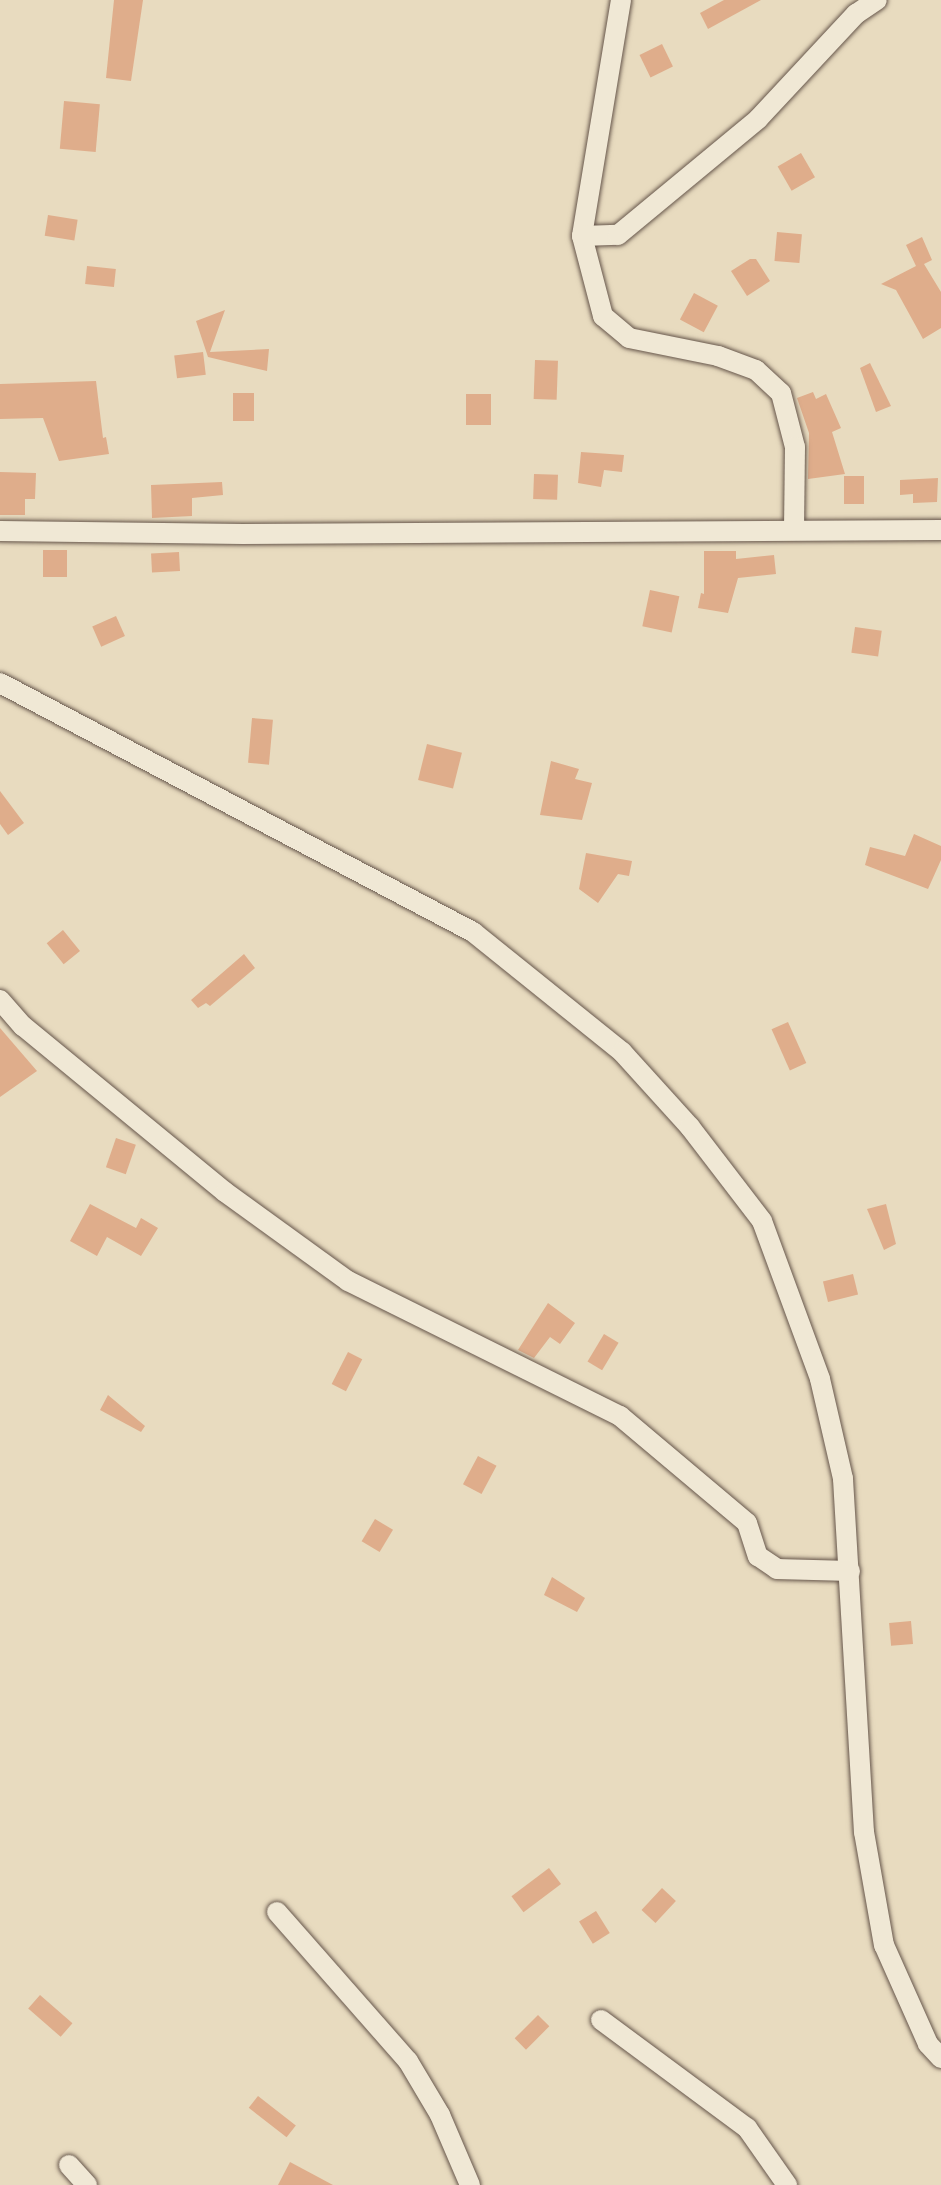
<!DOCTYPE html>
<html>
<head>
<meta charset="utf-8">
<style>
  body { margin:0 }
  #map { position:relative; width:941px; height:2185px; overflow:hidden; background:#e8dbbf; font-family:"IM FELL Double Pica",serif }
  div>[style] { position:absolute }
  .building>* { inset:0; background:#dfad8b; transform-origin:0 0 }
  .roads { filter:drop-shadow(0 0 2px #66564b) drop-shadow(0 0 2px #66564b) }
  .minor>* { height:20px; margin:-10px; padding:0 10px; transform-origin:10px; border-radius:10px; background:#f0e8d5 }
  span { translate:-50% -50%; white-space:nowrap; text-align:center; line-height:1.15; -webkit-text-stroke:10px #f0e8d5; paint-order:stroke }
</style>
</head>
<body>
<div id="map">
  <div class="building">
    <i style="clip-path:polygon(114px 0,143px 0,131px 81px,106px 78px)"></i>
    <i style="clip-path:polygon(724px 0,761px 0,708px 29px,700px 13px)"></i>
    <i style="left:662px;top:44px;width:25px;height:25px;rotate:64deg"></i>
    <i style="left:64px;top:101px;width:36px;height:48px;rotate:5deg"></i>
    <i style="left:801px;top:153px;width:28px;height:27px;rotate:60deg"></i>
    <i style="left:48px;top:215px;width:30px;height:21px;rotate:9deg"></i>
    <i style="left:777px;top:232px;width:25px;height:29px;rotate:5deg"></i>
    <i style="clip-path:polygon(922px 237px,932px 260px,924px 264px,941px 292px,941px 328px,923px 339px,896px 290px,881px 284px,916px 266px,906px 245px)"></i>
    <i style="clip-path:polygon(750px 259px,756px 259px,770px 281px,747px 296px,731px 271px)"></i>
    <i style="left:87px;top:266px;width:29px;height:18px;rotate:6deg"></i>
    <i style="left:694px;top:293px;width:27px;height:30px;rotate:28deg"></i>
    <i style="clip-path:polygon(225px 310px,210px 352px,269px 349px,267px 371px,208px 357px,196px 321px)"></i>
    <i style="left:203px;top:352px;width:23px;height:29px;rotate:83deg"></i>
    <i style="left:535px;top:360px;width:23px;height:39px;rotate:2deg"></i>
    <i style="clip-path:polygon(870px 363px,891px 406px,876px 412px,860px 368px)"></i>
    <i style="clip-path:polygon(96px 381px,103px 438px,106px 437px,109px 454px,59px 461px,43px 418px,0 419px,0 384px)"></i>
    <i style="clip-path:polygon(813px 392px,816px 399px,826px 394px,841px 428px,832px 432px,845px 474px,808px 479px,809px 433px,797px 398px)"></i>
    <i style="left:233px;top:393px;width:21px;height:28px"></i>
    <i style="left:466px;top:394px;width:25px;height:31px"></i>
    <i style="clip-path:polygon(581px 452px,624px 455px,622px 472px,604px 470px,601px 487px,578px 483px)"></i>
    <i style="clip-path:polygon(0 472px,36px 473px,35px 499px,25px 499px,25px 515px,0 515px)"></i>
    <i style="left:534px;top:474px;width:24px;height:25px;rotate:2deg"></i>
    <i style="left:844px;top:476px;width:20px;height:28px"></i>
    <i style="clip-path:polygon(938px 478px,937px 502px,913px 503px,913px 494px,900px 495px,900px 480px)"></i>
    <i style="clip-path:polygon(222px 482px,223px 495px,192px 498px,192px 516px,152px 518px,151px 485px)"></i>
    <i style="left:43px;top:550px;width:24px;height:27px"></i>
    <i style="clip-path:polygon(704px 551px,736px 551px,736px 559px,774px 555px,776px 574px,738px 578px,728px 613px,698px 608px,701px 593px,704px 594px)"></i>
    <i style="left:179px;top:552px;width:19px;height:28px;rotate:87deg"></i>
    <i style="left:650px;top:590px;width:30px;height:37px;rotate:12deg"></i>
    <i style="left:116px;top:616px;width:22px;height:26px;rotate:66deg"></i>
    <i style="left:855px;top:627px;width:27px;height:26px;rotate:8deg"></i>
    <i style="left:252px;top:718px;width:21px;height:45px;rotate:5deg"></i>
    <i style="left:427px;top:744px;width:36px;height:37px;rotate:14deg"></i>
    <i style="clip-path:polygon(551px 761px,579px 769px,575px 779px,592px 783px,582px 820px,540px 815px)"></i>
    <i style="clip-path:polygon(0 791px,24px 823px,8px 835px,0 824px)"></i>
    <i style="clip-path:polygon(914px 834px,941px 846px,941px 860px,928px 889px,865px 865px,870px 847px,905px 856px)"></i>
    <i style="clip-path:polygon(586px 853px,632px 861px,629px 876px,618px 874px,598px 903px,579px 889px)"></i>
    <i style="left:63px;top:930px;width:27px;height:21px;rotate:51deg"></i>
    <i style="clip-path:polygon(244px 954px,255px 968px,210px 1006px,206px 1003px,198px 1008px,191px 1000px)"></i>
    <i style="left:788px;top:1022px;width:45px;height:18px;rotate:66deg"></i>
    <i style="clip-path:polygon(0 1028px,37px 1071px,0 1097px)"></i>
    <i style="left:116px;top:1138px;width:21px;height:31px;rotate:19deg"></i>
    <i style="clip-path:polygon(90px 1204px,136px 1228px,141px 1218px,158px 1228px,141px 1256px,107px 1237px,97px 1256px,70px 1241px)"></i>
    <i style="clip-path:polygon(886px 1204px,896px 1244px,884px 1250px,867px 1209px)"></i>
    <i style="left:853px;top:1274px;width:21px;height:31px;rotate:76deg"></i>
    <i style="clip-path:polygon(548px 1303px,575px 1323px,560px 1344px,550px 1337px,534px 1358px,518px 1350px)"></i>
    <i style="left:604px;top:1334px;width:17px;height:32px;rotate:31deg"></i>
    <i style="left:348px;top:1352px;width:16px;height:36px;rotate:27deg"></i>
    <i style="clip-path:polygon(108px 1395px,145px 1426px,141px 1432px,100px 1410px)"></i>
    <i style="left:478px;top:1456px;width:21px;height:32px;rotate:28deg"></i>
    <i style="left:375px;top:1519px;width:21px;height:26px;rotate:31deg"></i>
    <i style="clip-path:polygon(552px 1577px,585px 1598px,577px 1612px,544px 1595px)"></i>
    <i style="left:911px;top:1621px;width:23px;height:22px;rotate:85deg"></i>
    <i style="left:549px;top:1868px;width:20px;height:47px;rotate:53deg"></i>
    <i style="left:662px;top:1888px;width:19px;height:30px;rotate:43deg"></i>
    <i style="left:596px;top:1911px;width:26px;height:20px;rotate:58deg"></i>
    <i style="left:40px;top:1995px;width:43px;height:18px;rotate:41deg"></i>
    <i style="left:538px;top:2015px;width:16px;height:33px;rotate:45deg"></i>
    <i style="left:258px;top:2096px;width:48px;height:15px;rotate:38deg"></i>
    <i style="clip-path:polygon(290px 2162px,333px 2185px,278px 2185px)"></i>
  </div>
  <div class="roads">
    <div class="minor">
      <i style="left:621px;top:0;width:239px;rotate:99.4deg"></i>
      <i style="left:582px;top:236px;width:83px;rotate:75.3deg"></i>
      <i style="left:603px;top:316px;width:34px;rotate:40deg"></i>
      <i style="left:629px;top:338px;width:91px;rotate:11.4deg"></i>
      <i style="left:718px;top:356px;width:40px;rotate:20.2deg"></i>
      <i style="left:756px;top:370px;width:34px;rotate:43deg"></i>
      <i style="left:781px;top:393px;width:56px;rotate:75.5deg"></i>
      <i style="left:795px;top:447px;width:81px;rotate:90.7deg"></i>
      <i style="left:582px;top:236px;width:36px;rotate:-2deg"></i>
      <i style="left:618px;top:235px;width:182px;rotate:-39.6deg"></i>
      <i style="left:758px;top:119px;width:144px;rotate:-47deg"></i>
      <i style="left:856px;top:14px;width:25px;rotate:-34deg"></i>
      <i style="left:0;top:531px;width:243px;rotate:0.7deg"></i>
      <i style="left:243px;top:534px;width:698px;rotate:-0.33deg"></i>
      <i style="left:0;top:683px;width:535px;rotate:27.76deg"></i>
      <i style="left:473px;top:932px;width:191px;rotate:38.8deg"></i>
      <i style="left:622px;top:1052px;width:101px;rotate:47.8deg"></i>
      <i style="left:690px;top:1127px;width:118px;rotate:52.5deg"></i>
      <i style="left:762px;top:1221px;width:168px;rotate:69.8deg"></i>
      <i style="left:820px;top:1379px;width:103px;rotate:77deg"></i>
      <i style="left:843px;top:1479px;width:354px;rotate:86.6deg"></i>
      <i style="left:864px;top:1832px;width:115px;rotate:80deg"></i>
      <i style="left:884px;top:1945px;width:108px;rotate:66deg"></i>
      <i style="left:928px;top:2044px;width:19px;rotate:47deg"></i>
      <i style="left:0;top:1000px;width:35px;rotate:49deg"></i>
      <i style="left:23px;top:1026px;width:261px;rotate:39.4deg"></i>
      <i style="left:225px;top:1192px;width:152px;rotate:35.9deg"></i>
      <i style="left:348px;top:1281px;width:304px;rotate:26.4deg"></i>
      <i style="left:620px;top:1416px;width:166px;rotate:40.1deg"></i>
      <i style="left:747px;top:1523px;width:35px;rotate:72deg"></i>
      <i style="left:758px;top:1556px;width:23px;rotate:34deg"></i>
      <i style="left:777px;top:1569px;width:73px;rotate:1.6deg"></i>
      <i style="left:277px;top:1912px;width:198px;rotate:48.7deg"></i>
      <i style="left:408px;top:2061px;width:63px;rotate:59.3deg"></i>
      <i style="left:440px;top:2115px;width:76px;rotate:66.8deg"></i>
      <i style="left:601px;top:2020px;width:182px;rotate:36.5deg"></i>
      <i style="left:747px;top:2128px;width:70px;rotate:54.9deg"></i>
      <i style="left:69px;top:2165px;width:27px;rotate:48deg"></i>
    </div>
  </div>
</div>
</body>
</html>
